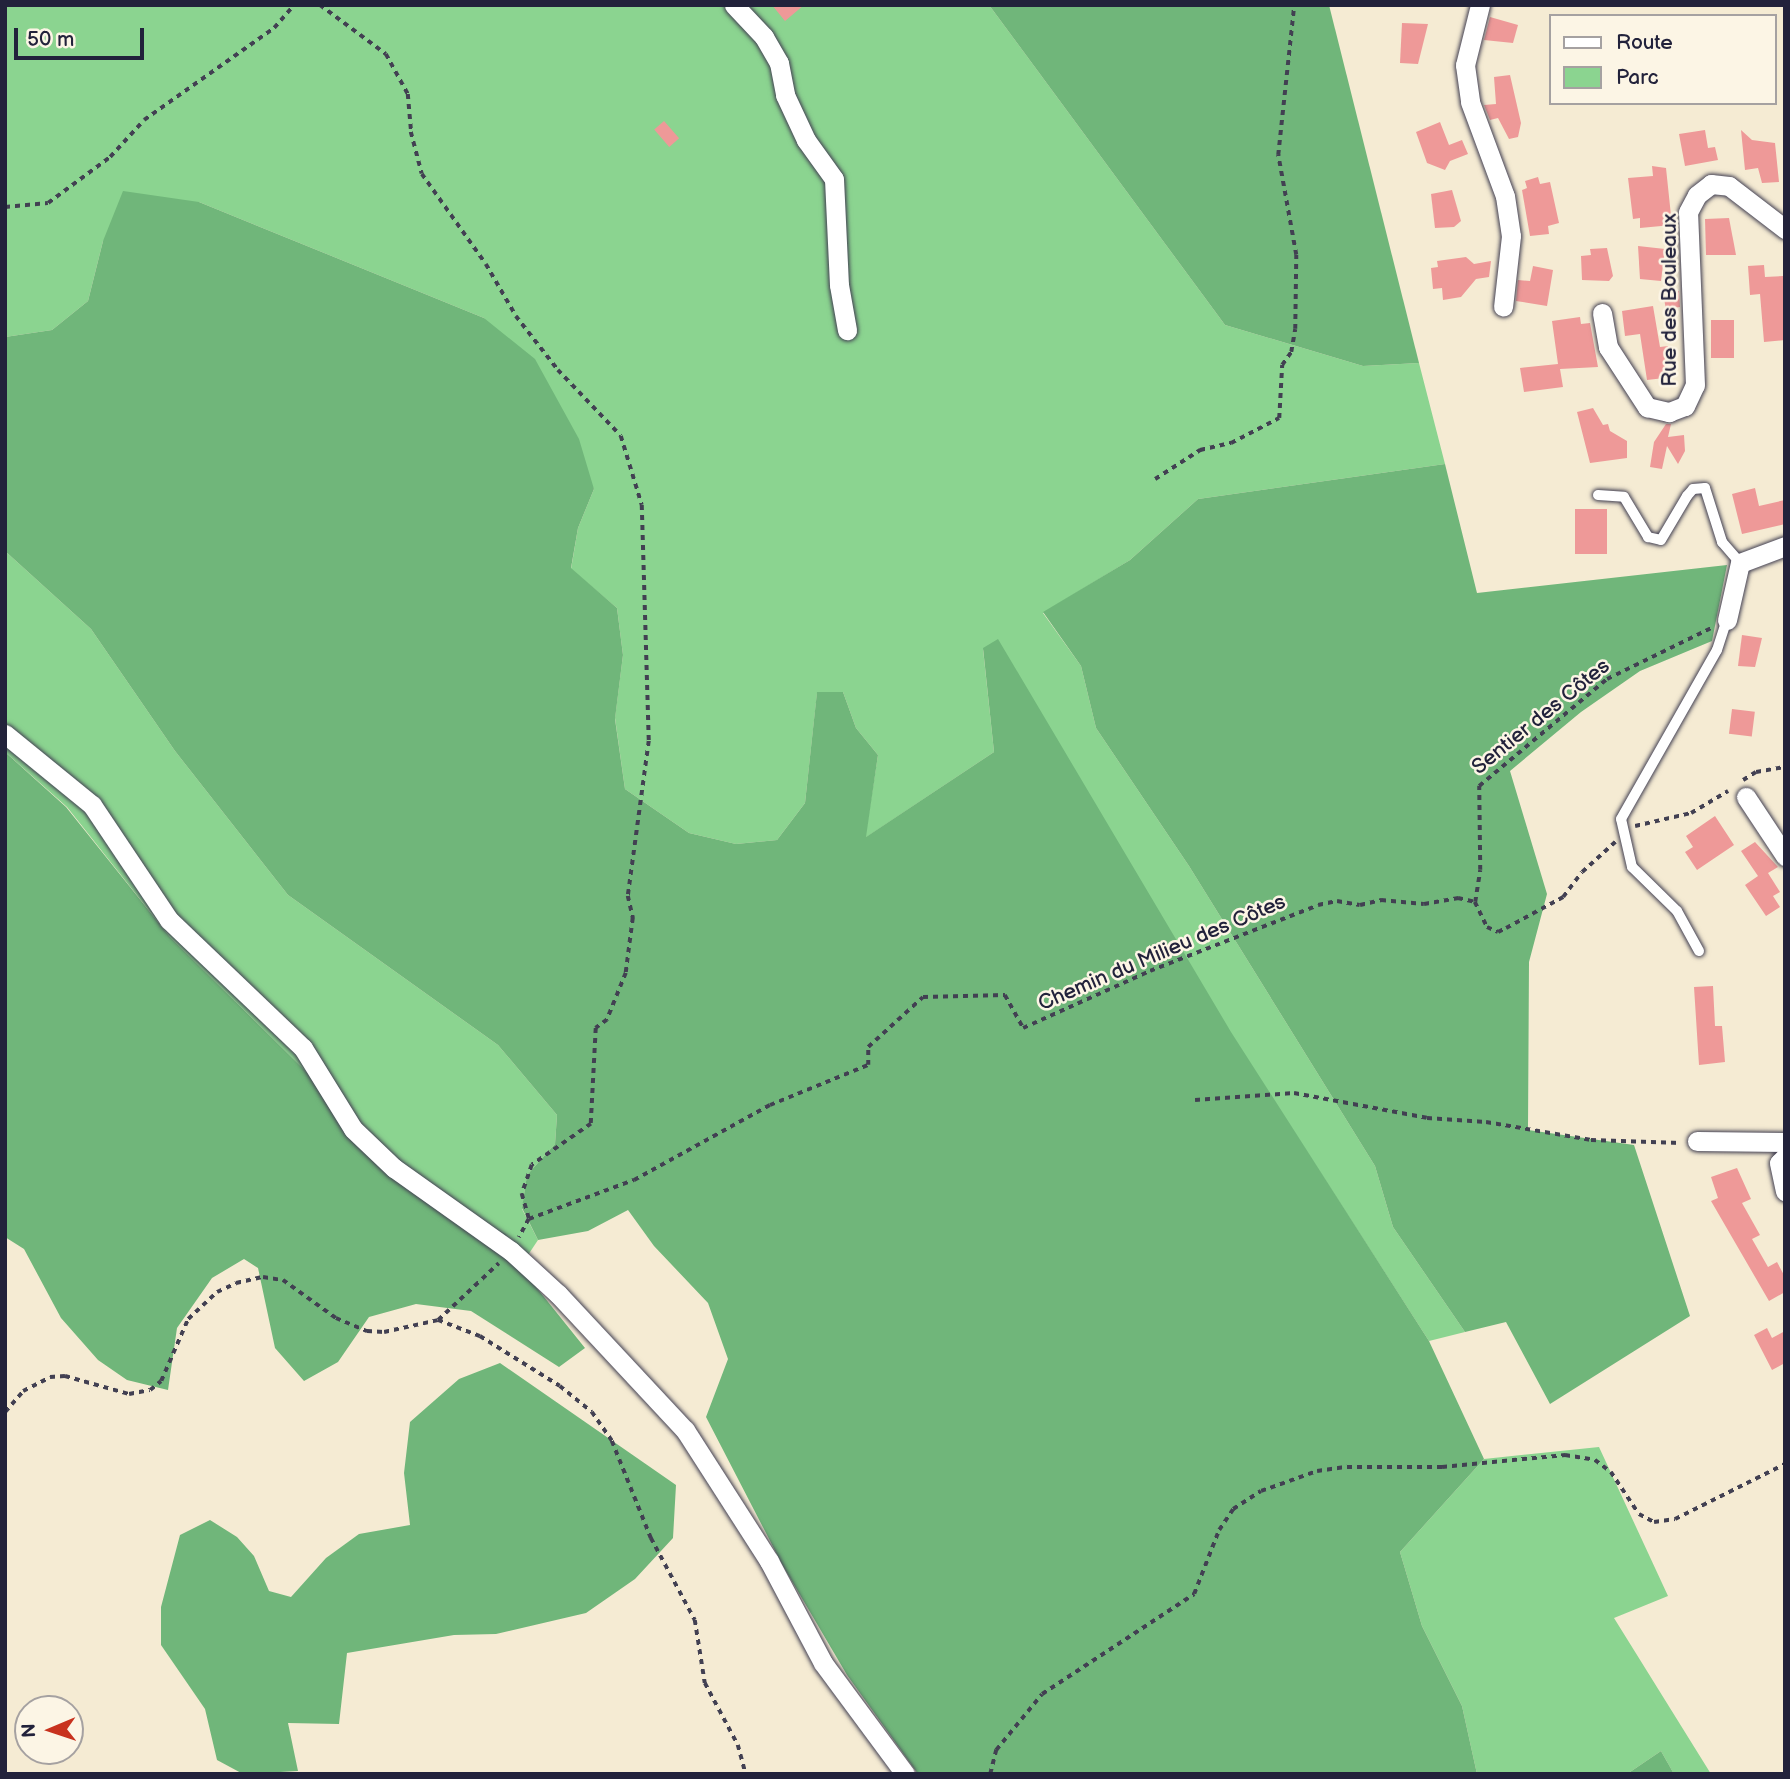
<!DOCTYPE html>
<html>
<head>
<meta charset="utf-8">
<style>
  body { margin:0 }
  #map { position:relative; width:1790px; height:1779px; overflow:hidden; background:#f5ebd3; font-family:"Balsamiq Sans",sans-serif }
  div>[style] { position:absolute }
  .green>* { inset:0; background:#8bd490 }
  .forest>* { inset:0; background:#70b67a }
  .building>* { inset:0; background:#ee9998; transform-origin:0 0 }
  .path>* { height:3.5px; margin-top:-1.75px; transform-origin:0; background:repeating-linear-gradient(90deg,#424052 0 5px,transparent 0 10px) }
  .roads { filter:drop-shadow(0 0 2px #424052) drop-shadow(0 0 2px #424052) }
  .service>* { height:10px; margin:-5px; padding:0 5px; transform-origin:5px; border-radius:5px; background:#fff }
  .minor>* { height:19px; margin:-9.5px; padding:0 9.5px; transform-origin:9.5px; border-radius:9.5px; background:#fff }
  span { translate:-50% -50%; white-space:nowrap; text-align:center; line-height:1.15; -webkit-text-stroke:5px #fcf5e5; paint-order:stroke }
  .street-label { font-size:21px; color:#22223b }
  .frame { position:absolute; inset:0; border:7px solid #22223b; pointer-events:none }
  .legend { position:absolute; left:1549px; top:14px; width:228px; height:91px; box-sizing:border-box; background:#fcf5e5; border:2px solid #a5a1a1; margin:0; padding:9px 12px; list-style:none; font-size:21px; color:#22223b }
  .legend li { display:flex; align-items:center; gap:14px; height:35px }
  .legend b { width:35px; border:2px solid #a5a1a1 }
  .north { position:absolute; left:14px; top:1695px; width:70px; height:70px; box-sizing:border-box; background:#fcf5e5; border:2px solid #a5a1a1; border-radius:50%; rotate:268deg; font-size:19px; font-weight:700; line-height:28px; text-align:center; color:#22223b }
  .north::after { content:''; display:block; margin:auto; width:24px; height:32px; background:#c8321e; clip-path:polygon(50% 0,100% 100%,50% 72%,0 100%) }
  .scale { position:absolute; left:14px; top:28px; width:130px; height:32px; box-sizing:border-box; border:4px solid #22223b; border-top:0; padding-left:9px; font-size:21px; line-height:24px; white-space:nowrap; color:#22223b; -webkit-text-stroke:5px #fcf5e5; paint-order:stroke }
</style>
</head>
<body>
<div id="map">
  <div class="green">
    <i style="clip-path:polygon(5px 5px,989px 5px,1225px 325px,1363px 366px,1419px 363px,1445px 464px,1198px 499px,1130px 560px,1043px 613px,1081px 666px,1096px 728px,1189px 866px,1375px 1166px,1393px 1227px,1465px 1332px,1429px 1341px,983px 649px,994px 752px,865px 838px,878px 755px,856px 728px,843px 692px,817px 693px,805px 803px,777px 840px,736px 844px,689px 833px,625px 789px,615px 718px,623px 655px,617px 608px,571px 569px,578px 528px,594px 489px,484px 318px,199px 202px,103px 241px,88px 301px,52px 330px,5px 337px)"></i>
    <i style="clip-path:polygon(5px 551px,91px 629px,175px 751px,288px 895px,498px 1045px,557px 1115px,555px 1144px,527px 1175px,522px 1209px,538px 1240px,520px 1267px,437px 1201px,170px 937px,67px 807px,5px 752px)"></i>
    <i style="clip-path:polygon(1599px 1447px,1668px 1596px,1614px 1618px,1711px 1774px,1674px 1774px,1661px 1751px,1627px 1774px,1477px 1774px,1462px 1706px,1422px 1626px,1400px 1552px,1484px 1459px)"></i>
  </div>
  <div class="forest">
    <i style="clip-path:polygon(989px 5px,1329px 5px,1419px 363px,1363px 366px,1225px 325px)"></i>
    <i style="clip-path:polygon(123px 191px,199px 202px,484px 318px,535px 359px,579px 439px,594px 489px,578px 528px,571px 568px,617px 608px,623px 655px,615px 719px,625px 789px,689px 833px,736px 844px,777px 840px,805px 803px,817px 692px,843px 692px,856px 728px,878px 755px,866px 837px,994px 752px,983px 648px,998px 639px,1231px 1032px,1429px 1341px,1484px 1459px,1400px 1552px,1422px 1626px,1462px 1706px,1477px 1774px,918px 1774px,847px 1675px,783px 1566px,706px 1417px,728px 1359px,708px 1303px,654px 1246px,628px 1210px,588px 1231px,538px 1240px,522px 1208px,527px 1175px,555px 1144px,557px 1115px,498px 1045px,288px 895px,175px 751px,91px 629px,5px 551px,5px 337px,52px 330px,88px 301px,103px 241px)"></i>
    <i style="clip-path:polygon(1445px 464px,1477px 593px,1727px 565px,1712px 641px,1640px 671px,1581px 712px,1510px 771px,1547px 894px,1529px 962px,1528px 1130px,1634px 1145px,1690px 1316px,1550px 1404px,1506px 1322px,1465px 1332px,1393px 1227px,1375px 1166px,1189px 866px,1096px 728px,1081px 666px,1043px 612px,1130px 560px,1198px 499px)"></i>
    <i style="clip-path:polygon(5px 752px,66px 807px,170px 937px,437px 1201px,506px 1234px,520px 1267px,585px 1348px,559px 1367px,471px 1311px,416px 1304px,369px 1317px,338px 1362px,304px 1381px,275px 1348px,258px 1268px,244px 1259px,212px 1278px,177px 1328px,168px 1390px,127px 1380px,98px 1360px,61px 1318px,24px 1249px,5px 1237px)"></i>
    <i style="clip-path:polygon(500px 1363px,676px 1485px,673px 1538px,635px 1579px,586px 1613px,496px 1634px,454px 1635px,347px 1653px,339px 1724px,288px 1723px,298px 1771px,243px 1774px,217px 1760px,205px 1709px,161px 1645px,161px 1607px,180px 1535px,210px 1520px,237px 1537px,254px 1556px,269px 1591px,291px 1597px,326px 1558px,359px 1534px,410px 1525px,404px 1473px,410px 1422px,459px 1379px)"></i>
    <i style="clip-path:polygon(1661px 1751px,1674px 1774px,1627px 1774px)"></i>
  </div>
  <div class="building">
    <i style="clip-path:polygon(772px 5px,804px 5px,785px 21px)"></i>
    <i style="clip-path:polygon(1490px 17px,1518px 25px,1513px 43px,1484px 40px)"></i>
    <i style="clip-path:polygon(1402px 23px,1428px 24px,1418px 64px,1400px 63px)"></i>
    <i style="clip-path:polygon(1510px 75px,1521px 123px,1518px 137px,1509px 139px,1498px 118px,1490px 120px,1484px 105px,1496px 104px,1494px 77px)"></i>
    <i style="left:664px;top:121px;width:23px;height:13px;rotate:49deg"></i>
    <i style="clip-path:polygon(1440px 122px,1449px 145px,1462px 140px,1468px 154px,1450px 161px,1445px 170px,1427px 163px,1416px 132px)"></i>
    <i style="clip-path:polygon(1705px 130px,1708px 148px,1715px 147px,1718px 160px,1685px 166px,1679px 134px)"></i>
    <i style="clip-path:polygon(1741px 130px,1752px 140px,1775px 143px,1779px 182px,1762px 183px,1758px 168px,1745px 170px)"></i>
    <i style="clip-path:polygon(1652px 166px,1666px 168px,1672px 225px,1640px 228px,1640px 218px,1633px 219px,1628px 178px,1653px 176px)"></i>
    <i style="clip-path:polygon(1538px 177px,1540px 184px,1550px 182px,1559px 223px,1548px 226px,1549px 234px,1530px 236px,1522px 190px,1527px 188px,1525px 181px)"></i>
    <i style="clip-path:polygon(1452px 190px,1461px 221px,1454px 227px,1435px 228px,1431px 194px)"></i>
    <i style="clip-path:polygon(1729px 218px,1736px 255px,1706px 255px,1705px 219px)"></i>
    <i style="clip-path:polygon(1638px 246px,1665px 249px,1661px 281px,1640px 279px)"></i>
    <i style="clip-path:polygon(1607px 248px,1613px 276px,1609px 281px,1582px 280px,1581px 256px,1591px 255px,1590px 249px)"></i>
    <i style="clip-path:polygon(1466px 257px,1474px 264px,1491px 261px,1489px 277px,1476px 279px,1461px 297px,1443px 300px,1442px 288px,1433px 289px,1431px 268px,1438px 267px,1437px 261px)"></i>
    <i style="clip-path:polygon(1764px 265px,1765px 277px,1783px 276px,1785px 340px,1764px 342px,1760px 294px,1750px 295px,1748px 266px)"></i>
    <i style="clip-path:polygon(1533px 266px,1553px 270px,1547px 306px,1516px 301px,1518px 280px,1530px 281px)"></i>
    <i style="clip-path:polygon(1679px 291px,1680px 307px,1666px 309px,1663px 294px)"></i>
    <i style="clip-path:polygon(1653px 306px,1660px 347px,1668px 346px,1673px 377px,1647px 380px,1640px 334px,1625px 336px,1622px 311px)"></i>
    <i style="clip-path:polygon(1580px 317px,1581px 324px,1590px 323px,1598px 367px,1560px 369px,1563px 387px,1524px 392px,1520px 368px,1558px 364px,1552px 321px)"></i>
    <i style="left:1711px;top:320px;width:23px;height:38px"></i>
    <i style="clip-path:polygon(1593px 408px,1603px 425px,1608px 424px,1610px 431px,1627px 441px,1627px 458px,1590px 463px,1577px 412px)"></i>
    <i style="clip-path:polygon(1666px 424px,1671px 424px,1668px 437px,1684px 435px,1685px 451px,1678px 464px,1667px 446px,1662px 469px,1650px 467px,1654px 442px)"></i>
    <i style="clip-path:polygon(1755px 488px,1759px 506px,1785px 500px,1785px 524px,1742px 534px,1732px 494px)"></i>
    <i style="left:1575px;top:509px;width:32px;height:45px"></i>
    <i style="clip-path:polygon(1742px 635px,1762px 638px,1755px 667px,1738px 666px)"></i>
    <i style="left:1732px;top:709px;width:23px;height:25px;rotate:7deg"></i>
    <i style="clip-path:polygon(1715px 816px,1734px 845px,1697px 870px,1685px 852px,1693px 847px,1686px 836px)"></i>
    <i style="clip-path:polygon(1755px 842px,1778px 867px,1768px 873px,1780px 892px,1773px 896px,1780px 907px,1766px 916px,1745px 885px,1758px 876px,1741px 851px)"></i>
    <i style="clip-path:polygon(1713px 986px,1715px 1026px,1722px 1026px,1725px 1062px,1699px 1065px,1694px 987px)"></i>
    <i style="clip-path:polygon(1737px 1168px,1751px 1199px,1742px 1203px,1760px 1235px,1752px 1239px,1768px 1267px,1777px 1262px,1785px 1277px,1785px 1292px,1769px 1301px,1711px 1201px,1718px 1198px,1711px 1177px)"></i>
    <i style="clip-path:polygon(1767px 1328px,1772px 1338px,1785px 1331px,1785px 1363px,1772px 1370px,1754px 1335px)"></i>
  </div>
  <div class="path">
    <i style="left:320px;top:5px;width:82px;rotate:36.6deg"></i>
    <i style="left:386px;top:54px;width:46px;rotate:61.2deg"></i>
    <i style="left:408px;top:94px;width:38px;rotate:85deg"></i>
    <i style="left:411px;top:132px;width:43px;rotate:75.3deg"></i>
    <i style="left:422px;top:174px;width:110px;rotate:54.6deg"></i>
    <i style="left:486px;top:264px;width:60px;rotate:60deg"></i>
    <i style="left:516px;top:316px;width:68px;rotate:52.1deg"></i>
    <i style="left:558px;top:370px;width:91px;rotate:46.3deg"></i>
    <i style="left:621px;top:436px;width:72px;rotate:73.1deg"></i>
    <i style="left:642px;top:505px;width:236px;rotate:88.3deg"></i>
    <i style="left:649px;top:741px;width:156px;rotate:97.7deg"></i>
    <i style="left:628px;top:896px;width:23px;rotate:77deg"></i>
    <i style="left:633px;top:918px;width:55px;rotate:97.3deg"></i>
    <i style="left:626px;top:973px;width:51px;rotate:112deg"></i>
    <i style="left:607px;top:1020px;width:14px;rotate:144deg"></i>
    <i style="left:596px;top:1028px;width:96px;rotate:93deg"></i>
    <i style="left:591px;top:1124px;width:72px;rotate:145.2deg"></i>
    <i style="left:532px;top:1165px;width:31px;rotate:109deg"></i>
    <i style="left:522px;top:1194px;width:26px;rotate:74deg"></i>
    <i style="left:529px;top:1219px;width:21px;rotate:118deg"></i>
    <i style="left:5px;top:207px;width:43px;rotate:-5.3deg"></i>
    <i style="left:48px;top:203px;width:77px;rotate:-36.6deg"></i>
    <i style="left:110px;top:157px;width:50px;rotate:-47.4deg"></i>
    <i style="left:144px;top:120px;width:159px;rotate:-35.3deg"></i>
    <i style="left:274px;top:28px;width:30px;rotate:-49deg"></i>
    <i style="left:1155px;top:479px;width:54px;rotate:-32.8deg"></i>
    <i style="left:1200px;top:450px;width:32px;rotate:-13deg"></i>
    <i style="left:1231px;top:443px;width:54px;rotate:-27.5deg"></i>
    <i style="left:1279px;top:418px;width:53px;rotate:-86.8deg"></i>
    <i style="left:1282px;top:365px;width:16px;rotate:-55deg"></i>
    <i style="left:1291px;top:352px;width:23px;rotate:-80deg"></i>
    <i style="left:1295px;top:329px;width:74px;rotate:-89.2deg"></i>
    <i style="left:1296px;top:255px;width:102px;rotate:-100.2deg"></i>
    <i style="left:1278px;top:155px;width:151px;rotate:-83.9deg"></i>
    <i style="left:1743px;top:780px;width:15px;rotate:-32deg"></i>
    <i style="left:1756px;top:772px;width:29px;rotate:-10deg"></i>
    <i style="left:1635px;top:826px;width:57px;rotate:-13.1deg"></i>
    <i style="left:1691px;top:813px;width:43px;rotate:-30.7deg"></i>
    <i style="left:1475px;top:902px;width:32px;rotate:-81deg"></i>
    <i style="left:1480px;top:870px;width:84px;rotate:-90.7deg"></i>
    <i style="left:1479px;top:786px;width:167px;rotate:-39.9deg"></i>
    <i style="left:1607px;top:679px;width:116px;rotate:-26.1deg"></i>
    <i style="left:1475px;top:902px;width:28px;rotate:64deg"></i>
    <i style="left:1487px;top:927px;width:12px;rotate:24deg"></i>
    <i style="left:1498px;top:932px;width:9px;rotate:-27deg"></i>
    <i style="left:1506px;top:928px;width:65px;rotate:-28.5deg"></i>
    <i style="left:1563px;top:897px;width:31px;rotate:-53deg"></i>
    <i style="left:1582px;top:872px;width:45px;rotate:-42.3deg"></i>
    <i style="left:1195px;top:1100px;width:99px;rotate:-4deg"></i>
    <i style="left:1294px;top:1093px;width:135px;rotate:10.6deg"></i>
    <i style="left:1427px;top:1118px;width:59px;rotate:3.9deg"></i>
    <i style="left:1486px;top:1122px;width:107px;rotate:9.7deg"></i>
    <i style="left:1591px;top:1140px;width:90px;rotate:1.9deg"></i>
    <i style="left:529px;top:1219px;width:112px;rotate:-20.4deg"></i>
    <i style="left:634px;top:1180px;width:155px;rotate:-28.9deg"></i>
    <i style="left:770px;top:1105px;width:106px;rotate:-22.2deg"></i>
    <i style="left:868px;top:1065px;width:18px;rotate:-90deg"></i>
    <i style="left:868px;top:1047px;width:74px;rotate:-42.3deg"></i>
    <i style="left:923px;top:997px;width:82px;rotate:-1.4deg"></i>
    <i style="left:1005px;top:995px;width:38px;rotate:61deg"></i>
    <i style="left:1023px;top:1028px;width:139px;rotate:-24.2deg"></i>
    <i style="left:1150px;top:971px;width:180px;rotate:-21.4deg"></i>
    <i style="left:1318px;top:905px;width:19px;rotate:-12deg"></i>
    <i style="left:1337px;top:901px;width:23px;rotate:10deg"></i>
    <i style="left:1360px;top:905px;width:22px;rotate:-13deg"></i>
    <i style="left:1381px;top:900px;width:43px;rotate:5.3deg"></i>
    <i style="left:1424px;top:904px;width:35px;rotate:-10deg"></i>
    <i style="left:1458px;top:898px;width:17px;rotate:13deg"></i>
    <i style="left:438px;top:1320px;width:45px;rotate:20.9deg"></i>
    <i style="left:480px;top:1336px;width:94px;rotate:32deg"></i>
    <i style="left:560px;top:1386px;width:41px;rotate:39.1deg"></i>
    <i style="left:592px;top:1412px;width:35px;rotate:55deg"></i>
    <i style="left:612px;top:1441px;width:105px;rotate:68.1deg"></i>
    <i style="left:651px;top:1538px;width:93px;rotate:61.8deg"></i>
    <i style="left:695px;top:1620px;width:64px;rotate:81deg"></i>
    <i style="left:705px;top:1683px;width:70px;rotate:62deg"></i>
    <i style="left:738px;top:1745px;width:30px;rotate:75deg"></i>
    <i style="left:5px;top:1412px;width:28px;rotate:-49deg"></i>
    <i style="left:23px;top:1391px;width:30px;rotate:-27deg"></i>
    <i style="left:50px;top:1377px;width:15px;rotate:-4deg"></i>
    <i style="left:65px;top:1376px;width:66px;rotate:15.7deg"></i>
    <i style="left:129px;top:1394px;width:21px;rotate:-11deg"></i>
    <i style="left:150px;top:1390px;width:14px;rotate:-39deg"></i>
    <i style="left:161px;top:1381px;width:68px;rotate:-66.5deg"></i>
    <i style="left:188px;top:1319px;width:40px;rotate:-43deg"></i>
    <i style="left:217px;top:1292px;width:21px;rotate:-25deg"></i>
    <i style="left:236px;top:1283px;width:28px;rotate:-13deg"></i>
    <i style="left:263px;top:1277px;width:20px;rotate:9deg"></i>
    <i style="left:283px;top:1280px;width:65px;rotate:35.6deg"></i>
    <i style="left:336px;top:1318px;width:34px;rotate:23deg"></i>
    <i style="left:367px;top:1331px;width:17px;rotate:3deg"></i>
    <i style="left:384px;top:1332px;width:55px;rotate:-12.5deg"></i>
    <i style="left:438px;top:1320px;width:83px;rotate:-43.1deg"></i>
    <i style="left:990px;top:1774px;width:25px;rotate:-76deg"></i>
    <i style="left:996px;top:1750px;width:72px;rotate:-50.6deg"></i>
    <i style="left:1042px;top:1694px;width:182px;rotate:-33.3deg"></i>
    <i style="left:1194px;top:1594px;width:69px;rotate:-68.7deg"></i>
    <i style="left:1219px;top:1530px;width:25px;rotate:-56deg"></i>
    <i style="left:1233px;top:1509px;width:33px;rotate:-33deg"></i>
    <i style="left:1261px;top:1491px;width:59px;rotate:-19.7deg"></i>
    <i style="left:1317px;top:1471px;width:30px;rotate:-8deg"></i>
    <i style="left:1347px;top:1467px;width:95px"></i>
    <i style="left:1442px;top:1467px;width:124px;rotate:-5.6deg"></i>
    <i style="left:1565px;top:1455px;width:30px;rotate:9deg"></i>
    <i style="left:1595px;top:1460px;width:20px;rotate:37deg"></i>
    <i style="left:1611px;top:1472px;width:50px;rotate:56.3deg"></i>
    <i style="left:1639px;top:1514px;width:17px;rotate:28deg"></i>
    <i style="left:1654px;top:1522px;width:21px;rotate:-8deg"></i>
    <i style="left:1675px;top:1519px;width:123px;rotate:-26.6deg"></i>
  </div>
  <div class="roads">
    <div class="service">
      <i style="left:1598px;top:495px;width:26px;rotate:4deg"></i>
      <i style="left:1624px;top:497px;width:47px;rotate:59deg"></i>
      <i style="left:1648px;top:537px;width:13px;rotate:13deg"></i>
      <i style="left:1661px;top:540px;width:51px;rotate:-59.4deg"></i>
      <i style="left:1687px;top:496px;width:9px;rotate:-49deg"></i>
      <i style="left:1693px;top:489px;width:12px;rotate:-5deg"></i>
      <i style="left:1705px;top:488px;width:57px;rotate:72.5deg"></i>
      <i style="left:1722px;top:542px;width:28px;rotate:49deg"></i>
      <i style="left:1699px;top:951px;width:46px;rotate:-118.8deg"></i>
      <i style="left:1677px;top:911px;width:63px;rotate:-135.6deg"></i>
      <i style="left:1632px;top:867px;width:49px;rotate:-102.9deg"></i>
      <i style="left:1621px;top:819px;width:194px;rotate:-60.4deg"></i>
      <i style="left:1717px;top:650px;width:32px;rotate:-72deg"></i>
    </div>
    <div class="minor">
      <i style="left:734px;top:5px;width:44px;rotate:46.8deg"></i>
      <i style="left:764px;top:37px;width:30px;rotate:60deg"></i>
      <i style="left:779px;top:63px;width:33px;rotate:79deg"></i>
      <i style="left:785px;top:95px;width:50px;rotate:65deg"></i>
      <i style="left:806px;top:140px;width:48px;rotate:54.3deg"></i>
      <i style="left:834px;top:179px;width:106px;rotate:87.3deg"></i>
      <i style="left:839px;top:285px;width:46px;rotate:79.9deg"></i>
      <i style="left:1480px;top:5px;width:62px;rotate:104deg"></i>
      <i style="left:1465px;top:65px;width:37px;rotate:82deg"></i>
      <i style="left:1470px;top:102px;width:100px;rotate:69.6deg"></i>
      <i style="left:1505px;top:196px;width:40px;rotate:81.5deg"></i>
      <i style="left:1511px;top:236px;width:71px;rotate:96.4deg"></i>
      <i style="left:1602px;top:313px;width:35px;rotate:80deg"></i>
      <i style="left:1608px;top:347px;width:72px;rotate:57deg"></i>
      <i style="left:1647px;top:407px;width:23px;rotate:13deg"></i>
      <i style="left:1669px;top:412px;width:17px;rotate:-21deg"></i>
      <i style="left:1685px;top:406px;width:23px;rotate:-65deg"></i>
      <i style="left:1695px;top:385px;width:173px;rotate:-92.3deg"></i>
      <i style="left:1688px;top:212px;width:19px;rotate:-62deg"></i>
      <i style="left:1697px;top:195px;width:18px;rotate:-38deg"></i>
      <i style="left:1711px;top:184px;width:18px;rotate:6deg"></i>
      <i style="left:1729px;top:186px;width:71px;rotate:37.5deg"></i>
      <i style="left:1727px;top:620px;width:58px;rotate:-77.2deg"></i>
      <i style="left:1740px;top:563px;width:48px;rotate:-20.7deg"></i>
      <i style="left:5px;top:734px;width:112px;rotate:39.2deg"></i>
      <i style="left:92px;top:805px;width:138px;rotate:56.2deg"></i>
      <i style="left:169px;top:920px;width:185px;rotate:43.7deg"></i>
      <i style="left:303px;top:1048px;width:95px;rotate:58.3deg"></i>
      <i style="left:353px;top:1129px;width:57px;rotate:43.6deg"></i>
      <i style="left:394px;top:1168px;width:143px;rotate:35.4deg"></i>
      <i style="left:511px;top:1251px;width:64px;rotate:42.5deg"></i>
      <i style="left:558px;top:1294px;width:186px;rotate:47deg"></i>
      <i style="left:685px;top:1430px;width:156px;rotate:57.3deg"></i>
      <i style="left:769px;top:1561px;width:115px;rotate:62.1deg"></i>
      <i style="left:823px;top:1663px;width:138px;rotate:53.5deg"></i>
      <i style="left:1746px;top:797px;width:71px;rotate:56.5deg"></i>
      <i style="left:1697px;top:1141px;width:88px;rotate:0.7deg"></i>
      <i style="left:1785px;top:1157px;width:8px;rotate:135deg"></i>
      <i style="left:1779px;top:1163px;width:29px;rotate:78deg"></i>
    </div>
  </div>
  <div class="street-label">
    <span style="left:1670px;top:300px;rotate:-90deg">Rue des Bouleaux</span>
    <span style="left:1541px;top:717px;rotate:-39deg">Sentier des Côtes</span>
    <span style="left:1162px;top:953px;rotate:-23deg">Chemin du Milieu des Côtes</span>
  </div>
  <div class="frame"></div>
  <ul class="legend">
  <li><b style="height:9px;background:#fff"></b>Route</li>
  <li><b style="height:19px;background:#8bd490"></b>Parc</li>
  </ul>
  <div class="north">N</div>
  <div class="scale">50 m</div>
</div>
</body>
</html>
